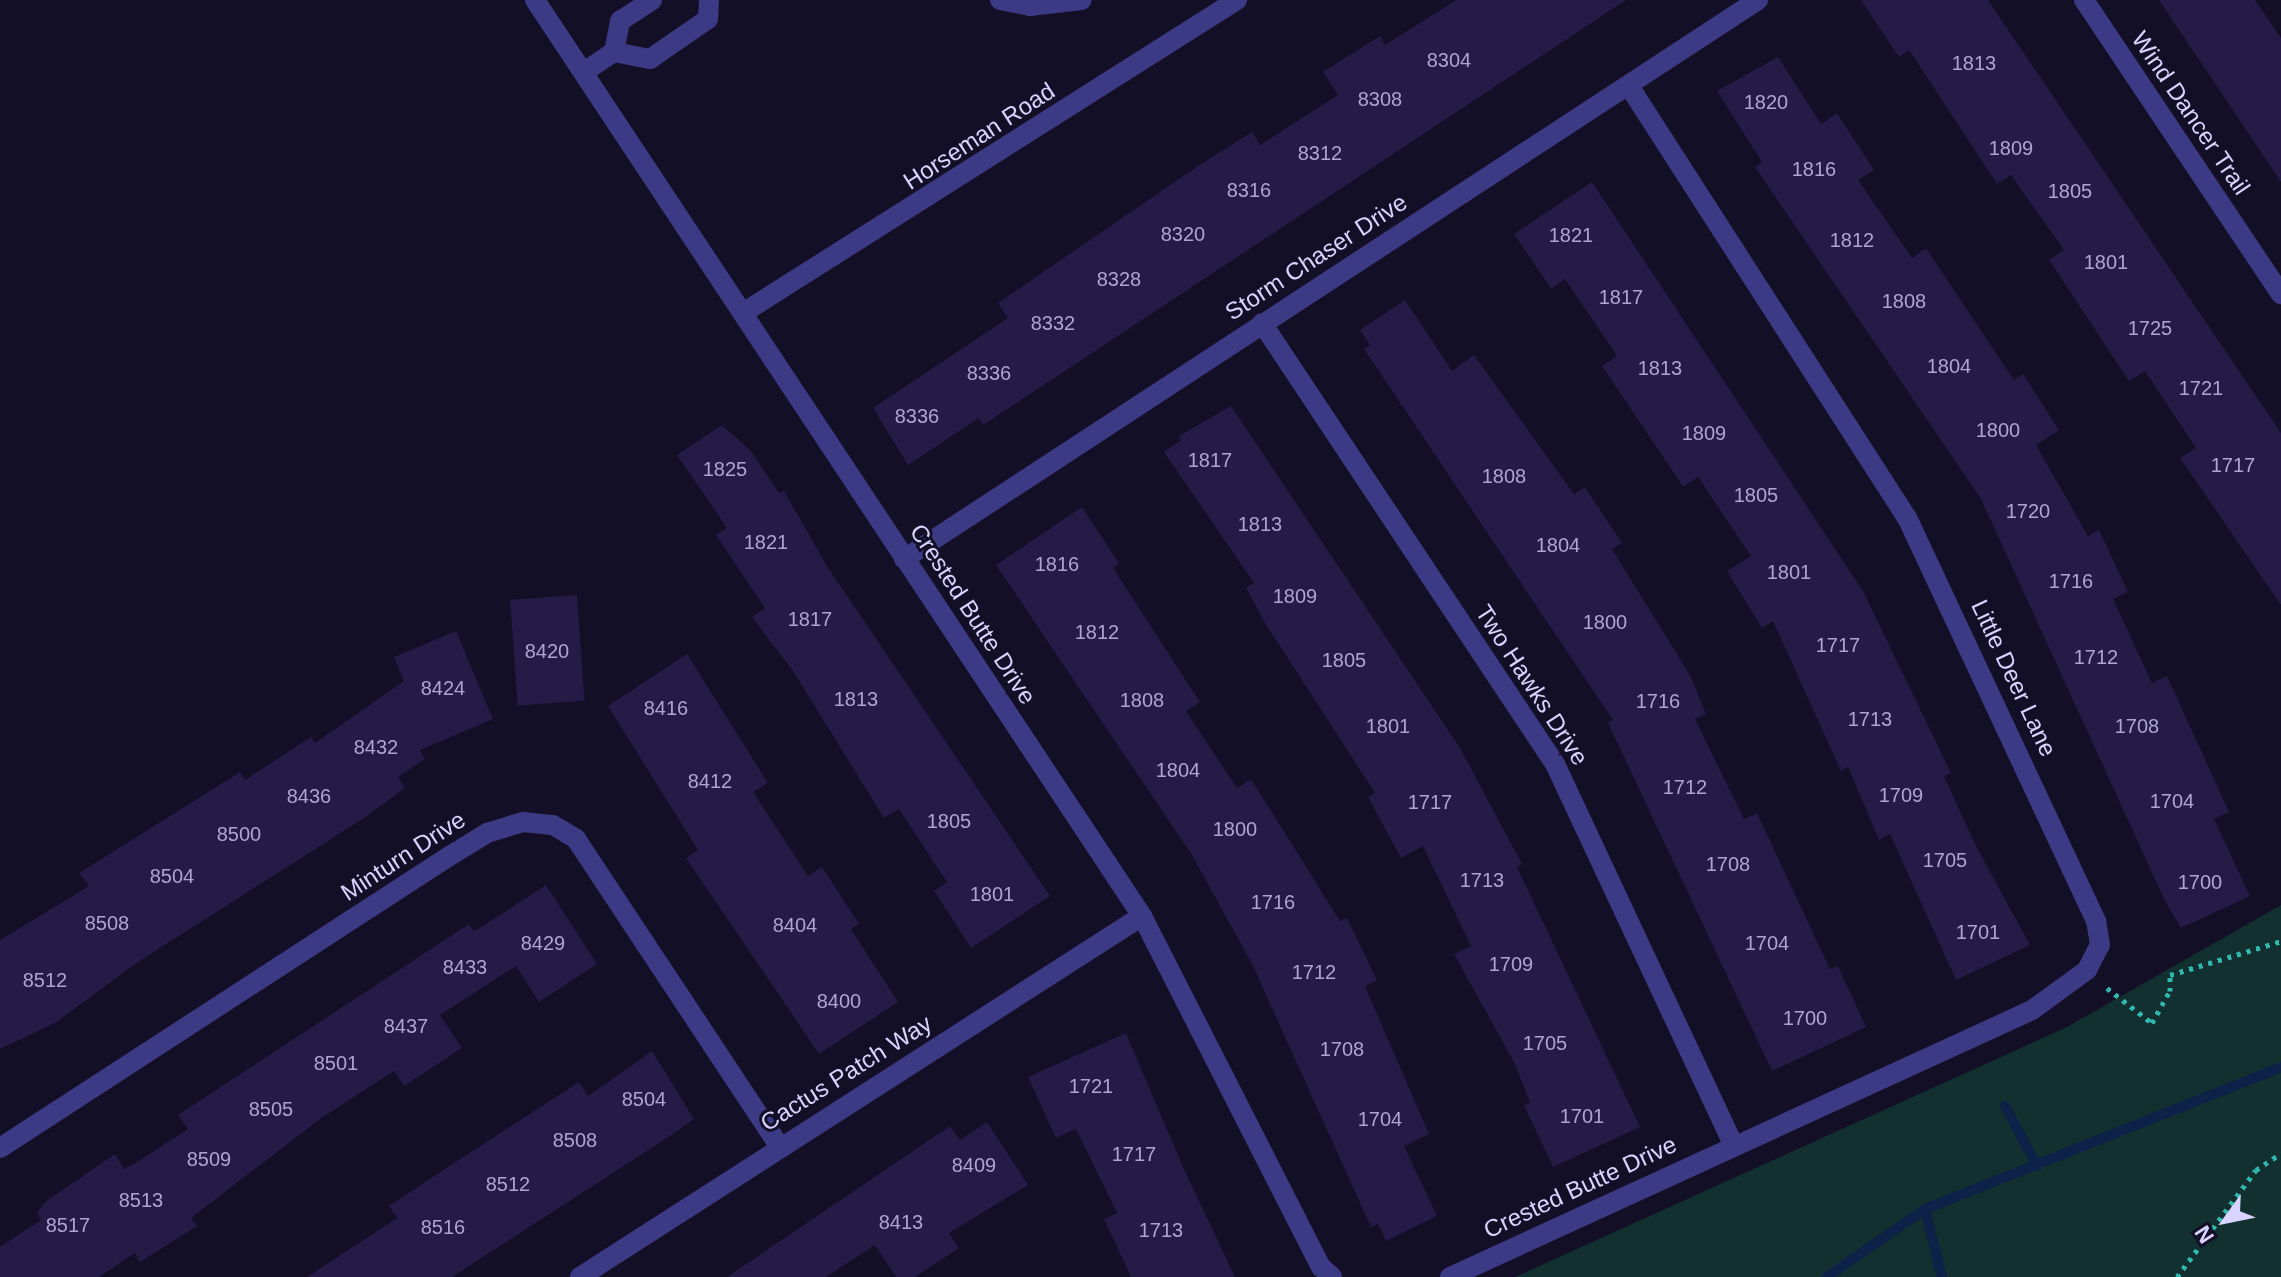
<!DOCTYPE html>
<html>
<head>
<meta charset="utf-8">
<style>
  body { margin:0 }
  #map { position:relative; width:2281px; height:1277px; overflow:hidden; background:#130f26; font-family:Helvetica,sans-serif }
  div>[style] { position:absolute }
  .green>* { inset:0; background:#12302f }
  .stream>* { height:10px; margin:-5px; padding:0 5px; transform-origin:5px; border-radius:5px; background:#0c2248 }
  .building>* { inset:0; background:#241b47; transform-origin:0 0 }
  .path>* { height:5px; margin-top:-2.5px; transform-origin:0; background:repeating-linear-gradient(90deg,#2fb8b0 0 4px,transparent 0 10px) }
  .minor>* { height:20px; margin:-10px; padding:0 10px; transform-origin:10px; border-radius:10px; background:#3d3a85 }
  span { translate:-50% -50%; white-space:nowrap; text-align:center; line-height:1.15; -webkit-text-stroke:6px #130f26; paint-order:stroke }
  .number-label { font-size:20px; color:#aca6d1 }
  .number-label span { -webkit-text-stroke-width:0 }
  .street-label { font-size:24px; color:#d9d4ff }
  .north { position:absolute; left:2185px; top:1181px; width:80px; height:80px; -webkit-text-stroke:6px #130f26; paint-order:stroke; rotate:237deg; font-size:22px; font-weight:700; line-height:32px; text-align:center; color:#d9d4ff }
  .north::after { content:''; display:block; margin:auto; width:28px; height:36px; background:#d9d4ff; clip-path:polygon(50% 0,100% 100%,50% 72%,0 100%) }
</style>
</head>
<body>
<div id="map">
  <div class="green">
    <i style="clip-path:polygon(2281px 905px,2281px 1277px,1515px 1277px,2067px 1027px)"></i>
  </div>
  <div class="stream">
    <i style="left:2005px;top:1106px;width:68px;rotate:61.9deg"></i>
    <i style="left:1925px;top:1209px;width:70px;rotate:76deg"></i>
    <i style="left:1827px;top:1277px;width:119px;rotate:-34.8deg"></i>
    <i style="left:1925px;top:1209px;width:383px;rotate:-21.7deg"></i>
  </div>
  <div class="building">
    <i style="clip-path:polygon(1456px 0,1626px 0,1015px 404px,983px 425px,979px 418px,908px 465px,873px 408px,1008px 318px,998px 303px,1195px 168px,1252px 132px,1260px 145px,1338px 95px,1323px 72px,1380px 36px,1385px 45px)"></i>
    <i style="clip-path:polygon(1861px 0,1988px 0,2281px 433px,2281px 605px,2180px 458px,2196px 448px,2145px 371px,2129px 381px,2049px 260px,2064px 250px,2011px 175px,1997px 184px,1909px 50px,1899px 57px)"></i>
    <i style="clip-path:polygon(2159px 0,2255px 0,2281px 38px,2281px 182px)"></i>
    <i style="clip-path:polygon(1778px 57px,1821px 124px,1837px 113px,1874px 170px,1858px 180px,1912px 258px,1926px 248px,2014px 380px,2023px 374px,2059px 430px,2036px 445px,2088px 536px,2099px 530px,2128px 592px,2113px 599px,2152px 683px,2167px 676px,2229px 812px,2214px 819px,2250px 896px,2181px 928px,2165px 901px,1981px 499px,1755px 167px,1762px 162px,1717px 91px)"></i>
    <i style="clip-path:polygon(1592px 182px,1863px 591px,1951px 773px,1944px 776px,1975px 844px,2030px 945px,1956px 980px,1890px 834px,1879px 840px,1848px 767px,1841px 771px,1773px 621px,1762px 628px,1727px 571px,1751px 556px,1698px 477px,1683px 487px,1602px 366px,1617px 356px,1565px 279px,1551px 289px,1514px 234px)"></i>
    <i style="clip-path:polygon(1405px 300px,1452px 371px,1474px 355px,1574px 494px,1585px 487px,1622px 543px,1612px 549px,1691px 677px,1706px 714px,1695px 719px,1744px 819px,1757px 813px,1830px 969px,1838px 966px,1866px 1027px,1772px 1071px,1608px 723px,1613px 720px,1364px 349px,1370px 345px,1360px 330px)"></i>
    <i style="clip-path:polygon(1231px 406px,1460px 748px,1522px 864px,1517px 867px,1640px 1127px,1553px 1167px,1524px 1105px,1530px 1103px,1515px 1064px,1454px 954px,1471px 946px,1423px 846px,1401px 858px,1368px 797px,1375px 793px,1265px 623px,1246px 588px,1254px 583px,1164px 452px,1181px 440px,1179px 436px)"></i>
    <i style="clip-path:polygon(722px 425px,751px 451px,779px 493px,784px 491px,827px 566px,1050px 896px,971px 948px,934px 891px,947px 882px,899px 809px,884px 818px,793px 671px,752px 617px,765px 608px,716px 535px,727px 528px,677px 455px)"></i>
    <i style="clip-path:polygon(1082px 507px,1119px 563px,1113px 568px,1200px 702px,1186px 711px,1237px 788px,1251px 779px,1340px 921px,1347px 918px,1377px 980px,1365px 986px,1429px 1134px,1404px 1146px,1437px 1216px,1386px 1241px,1378px 1224px,1371px 1227px,1252px 964px,1192px 855px,996px 565px)"></i>
    <i style="left:577px;top:595px;width:106px;height:67px;rotate:86deg"></i>
    <i style="clip-path:polygon(456px 631px,493px 719px,420px 750px,425px 759px,398px 777px,405px 788px,364px 818px,138px 962px,55px 1023px,0 1049px,0 940px,89px 886px,79px 873px,240px 772px,245px 780px,311px 737px,315px 743px,404px 681px,394px 657px)"></i>
    <i style="clip-path:polygon(687px 654px,768px 783px,753px 792px,808px 876px,822px 867px,859px 924px,851px 929px,898px 1002px,819px 1054px,686px 858px,698px 850px,608px 706px)"></i>
    <i style="clip-path:polygon(546px 885px,597px 964px,539px 1002px,516px 966px,440px 1015px,462px 1048px,404px 1086px,394px 1071px,320px 1119px,191px 1218px,197px 1226px,140px 1262px,135px 1253px,99px 1277px,0 1277px,0 1247px,41px 1220px,37px 1213px,45px 1202px,115px 1154px,124px 1169px,137px 1162px,188px 1129px,178px 1115px,469px 924px,473px 931px,480px 928px)"></i>
    <i style="clip-path:polygon(1126px 1033px,1183px 1167px,1235px 1277px,1131px 1277px,1104px 1219px,1117px 1213px,1076px 1129px,1056px 1138px,1028px 1077px)"></i>
    <i style="clip-path:polygon(652px 1051px,694px 1119px,667px 1138px,452px 1277px,307px 1277px,397px 1218px,389px 1206px,454px 1163px,579px 1082px,588px 1096px)"></i>
    <i style="clip-path:polygon(987px 1122px,1028px 1185px,949px 1233px,959px 1248px,915px 1277px,896px 1277px,875px 1245px,826px 1277px,727px 1277px,950px 1126px,960px 1140px)"></i>
  </div>
  <div class="path">
    <i style="left:2107px;top:988px;width:57px;rotate:37.9deg"></i>
    <i style="left:2152px;top:1023px;width:37px;rotate:-61deg"></i>
    <i style="left:2170px;top:991px;width:16px;rotate:-90deg"></i>
    <i style="left:2170px;top:975px;width:116px;rotate:-17deg"></i>
    <i style="left:2177px;top:1277px;width:133px;rotate:-53.6deg"></i>
    <i style="left:2256px;top:1170px;width:30px;rotate:-34deg"></i>
  </div>
  <div class="minor">
    <i style="left:535px;top:0;width:1099px;rotate:56.47deg"></i>
    <i style="left:1142px;top:916px;width:394px;rotate:63deg"></i>
    <i style="left:1321px;top:1267px;width:15px;rotate:42deg"></i>
    <i style="left:1000px;top:0;width:31px;rotate:11deg"></i>
    <i style="left:1030px;top:6px;width:52px;rotate:-6.6deg"></i>
    <i style="left:2084px;top:0;width:354px;rotate:56.2deg"></i>
    <i style="left:614px;top:52px;width:37px;rotate:11deg"></i>
    <i style="left:650px;top:59px;width:70px;rotate:-34.6deg"></i>
    <i style="left:708px;top:19px;width:19px;rotate:-87deg"></i>
    <i style="left:584px;top:72px;width:36px;rotate:-34deg"></i>
    <i style="left:614px;top:52px;width:32px;rotate:-79deg"></i>
    <i style="left:620px;top:21px;width:38px;rotate:-33deg"></i>
    <i style="left:746px;top:311px;width:581px;rotate:-32.35deg"></i>
    <i style="left:1262px;top:323px;width:529px;rotate:56.4deg"></i>
    <i style="left:1555px;top:764px;width:420px;rotate:64.9deg"></i>
    <i style="left:904px;top:559px;width:1021px;rotate:-33.21deg"></i>
    <i style="left:0;top:1148px;width:534px;rotate:-33.01deg"></i>
    <i style="left:448px;top:857px;width:46px;rotate:-31.6deg"></i>
    <i style="left:487px;top:833px;width:38px;rotate:-17deg"></i>
    <i style="left:523px;top:822px;width:30px;rotate:6deg"></i>
    <i style="left:553px;top:825px;width:27px;rotate:31deg"></i>
    <i style="left:576px;top:839px;width:368px;rotate:56.5deg"></i>
    <i style="left:580px;top:1277px;width:668px;rotate:-32.71deg"></i>
    <i style="left:1450px;top:1277px;width:640px;rotate:-24.64deg"></i>
    <i style="left:2032px;top:1010px;width:68px;rotate:-36deg"></i>
    <i style="left:2087px;top:970px;width:28px;rotate:-63deg"></i>
    <i style="left:2100px;top:945px;width:24px;rotate:-99deg"></i>
    <i style="left:2096px;top:921px;width:445px;rotate:-115.1deg"></i>
    <i style="left:1907px;top:518px;width:514px;rotate:-122.76deg"></i>
  </div>
  <div class="number-label">
    <span style="left:1449px;top:60px">8304</span>
    <span style="left:1974px;top:63px">1813</span>
    <span style="left:1380px;top:99px">8308</span>
    <span style="left:1766px;top:102px">1820</span>
    <span style="left:2011px;top:148px">1809</span>
    <span style="left:1320px;top:153px">8312</span>
    <span style="left:1814px;top:169px">1816</span>
    <span style="left:1249px;top:190px">8316</span>
    <span style="left:2070px;top:191px">1805</span>
    <span style="left:1183px;top:234px">8320</span>
    <span style="left:1571px;top:235px">1821</span>
    <span style="left:1852px;top:240px">1812</span>
    <span style="left:2106px;top:262px">1801</span>
    <span style="left:1119px;top:279px">8328</span>
    <span style="left:1621px;top:297px">1817</span>
    <span style="left:1904px;top:301px">1808</span>
    <span style="left:1053px;top:323px">8332</span>
    <span style="left:2150px;top:328px">1725</span>
    <span style="left:1949px;top:366px">1804</span>
    <span style="left:1660px;top:368px">1813</span>
    <span style="left:989px;top:373px">8336</span>
    <span style="left:2201px;top:388px">1721</span>
    <span style="left:917px;top:416px">8336</span>
    <span style="left:1998px;top:430px">1800</span>
    <span style="left:1704px;top:433px">1809</span>
    <span style="left:1210px;top:460px">1817</span>
    <span style="left:2233px;top:465px">1717</span>
    <span style="left:725px;top:469px">1825</span>
    <span style="left:1504px;top:476px">1808</span>
    <span style="left:1756px;top:495px">1805</span>
    <span style="left:2028px;top:511px">1720</span>
    <span style="left:1260px;top:524px">1813</span>
    <span style="left:766px;top:542px">1821</span>
    <span style="left:1558px;top:545px">1804</span>
    <span style="left:1057px;top:564px">1816</span>
    <span style="left:1789px;top:572px">1801</span>
    <span style="left:2071px;top:581px">1716</span>
    <span style="left:1295px;top:596px">1809</span>
    <span style="left:810px;top:619px">1817</span>
    <span style="left:1605px;top:622px">1800</span>
    <span style="left:1097px;top:632px">1812</span>
    <span style="left:1838px;top:645px">1717</span>
    <span style="left:547px;top:651px">8420</span>
    <span style="left:2096px;top:657px">1712</span>
    <span style="left:1344px;top:660px">1805</span>
    <span style="left:443px;top:688px">8424</span>
    <span style="left:856px;top:699px">1813</span>
    <span style="left:1142px;top:700px">1808</span>
    <span style="left:1658px;top:701px">1716</span>
    <span style="left:666px;top:708px">8416</span>
    <span style="left:1870px;top:719px">1713</span>
    <span style="left:1388px;top:726px">1801</span>
    <span style="left:2137px;top:726px">1708</span>
    <span style="left:376px;top:747px">8432</span>
    <span style="left:1178px;top:770px">1804</span>
    <span style="left:710px;top:781px">8412</span>
    <span style="left:1685px;top:787px">1712</span>
    <span style="left:1901px;top:795px">1709</span>
    <span style="left:309px;top:796px">8436</span>
    <span style="left:2172px;top:801px">1704</span>
    <span style="left:1430px;top:802px">1717</span>
    <span style="left:949px;top:821px">1805</span>
    <span style="left:1235px;top:829px">1800</span>
    <span style="left:239px;top:834px">8500</span>
    <span style="left:1945px;top:860px">1705</span>
    <span style="left:1728px;top:864px">1708</span>
    <span style="left:172px;top:876px">8504</span>
    <span style="left:1482px;top:880px">1713</span>
    <span style="left:2200px;top:882px">1700</span>
    <span style="left:992px;top:894px">1801</span>
    <span style="left:1273px;top:902px">1716</span>
    <span style="left:107px;top:923px">8508</span>
    <span style="left:795px;top:925px">8404</span>
    <span style="left:1978px;top:932px">1701</span>
    <span style="left:543px;top:943px">8429</span>
    <span style="left:1767px;top:943px">1704</span>
    <span style="left:1511px;top:964px">1709</span>
    <span style="left:465px;top:967px">8433</span>
    <span style="left:1314px;top:972px">1712</span>
    <span style="left:45px;top:980px">8512</span>
    <span style="left:839px;top:1001px">8400</span>
    <span style="left:1805px;top:1018px">1700</span>
    <span style="left:406px;top:1026px">8437</span>
    <span style="left:1545px;top:1043px">1705</span>
    <span style="left:1342px;top:1049px">1708</span>
    <span style="left:336px;top:1063px">8501</span>
    <span style="left:1091px;top:1086px">1721</span>
    <span style="left:644px;top:1099px">8504</span>
    <span style="left:271px;top:1109px">8505</span>
    <span style="left:1582px;top:1116px">1701</span>
    <span style="left:1380px;top:1119px">1704</span>
    <span style="left:575px;top:1140px">8508</span>
    <span style="left:1134px;top:1154px">1717</span>
    <span style="left:209px;top:1159px">8509</span>
    <span style="left:974px;top:1165px">8409</span>
    <span style="left:508px;top:1184px">8512</span>
    <span style="left:141px;top:1200px">8513</span>
    <span style="left:901px;top:1222px">8413</span>
    <span style="left:68px;top:1225px">8517</span>
    <span style="left:443px;top:1227px">8516</span>
    <span style="left:1161px;top:1230px">1713</span>
  </div>
  <div class="street-label">
    <span style="left:2191px;top:113px;rotate:56deg">Wind Dancer Trail</span>
    <span style="left:979px;top:136px;rotate:-33deg">Horseman Road</span>
    <span style="left:1316px;top:257px;rotate:-33deg">Storm Chaser Drive</span>
    <span style="left:973px;top:614px;rotate:57deg">Crested Butte Drive</span>
    <span style="left:2014px;top:678px;rotate:65deg">Little Deer Lane</span>
    <span style="left:1532px;top:685px;rotate:57deg">Two Hawks Drive</span>
    <span style="left:403px;top:856px;rotate:-33deg">Minturn Drive</span>
    <span style="left:846px;top:1073px;rotate:-32deg">Cactus Patch Way</span>
    <span style="left:1580px;top:1187px;rotate:-25deg">Crested Butte Drive</span>
  </div>
  <div class="north">N</div>
</div>
</body>
</html>
